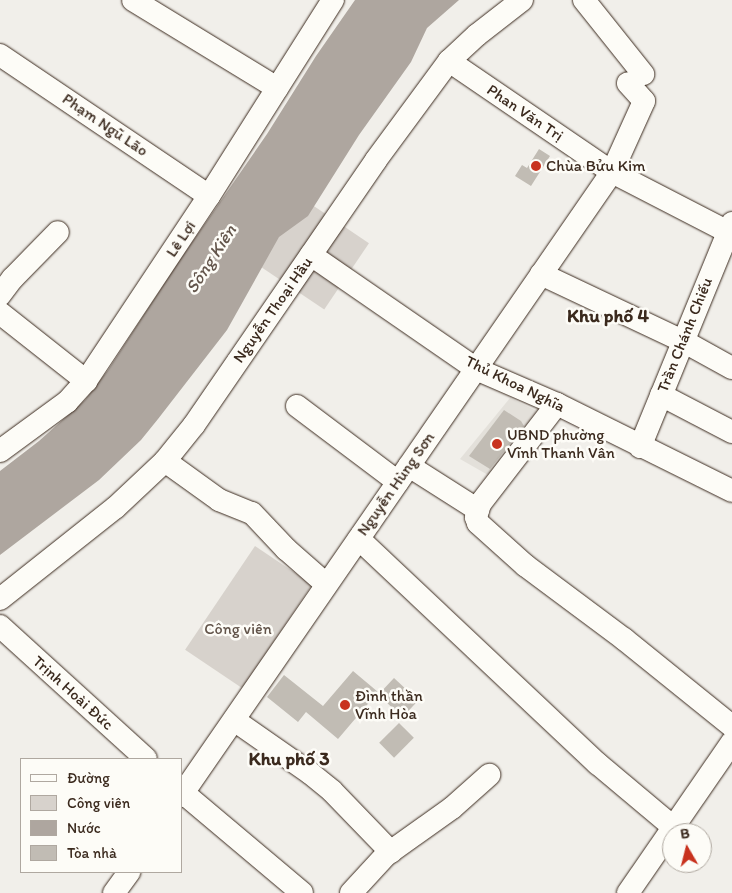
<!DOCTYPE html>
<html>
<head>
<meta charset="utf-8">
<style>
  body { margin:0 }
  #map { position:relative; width:732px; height:893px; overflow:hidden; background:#f1efea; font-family:Itim,sans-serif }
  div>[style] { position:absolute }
  .built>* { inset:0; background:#e3e0da }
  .green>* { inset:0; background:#d7d2cc; transform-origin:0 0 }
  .water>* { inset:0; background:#aea69f }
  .building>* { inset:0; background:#c1bcb4; transform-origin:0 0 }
  .roads { filter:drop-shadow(0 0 1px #3b2a1e) drop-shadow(0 0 1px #3b2a1e) }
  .minor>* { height:22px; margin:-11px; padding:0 11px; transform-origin:11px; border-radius:11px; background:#fdfcf7 }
  .dots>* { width:14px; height:14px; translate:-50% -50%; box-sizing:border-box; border:2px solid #fdfcf7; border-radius:50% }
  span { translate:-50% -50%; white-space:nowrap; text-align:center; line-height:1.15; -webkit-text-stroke:5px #fdfcf7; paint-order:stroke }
  .street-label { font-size:16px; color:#3b2a1e }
  .poi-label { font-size:16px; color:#3b2a1e }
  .left { translate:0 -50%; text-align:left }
  .park-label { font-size:16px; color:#62544a }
  .water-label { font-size:18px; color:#63554b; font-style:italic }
  .quarter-label { font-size:19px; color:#3b2a1e; font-weight:700 }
  .legend { position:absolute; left:20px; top:758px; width:162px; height:115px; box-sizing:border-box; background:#fdfcf7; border:1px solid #afa8a0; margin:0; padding:6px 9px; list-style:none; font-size:15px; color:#3b2a1e }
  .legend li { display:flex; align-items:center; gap:10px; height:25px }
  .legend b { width:25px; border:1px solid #afa8a0 }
  .north { position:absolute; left:662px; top:823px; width:50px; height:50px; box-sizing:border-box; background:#fdfcf7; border:1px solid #afa8a0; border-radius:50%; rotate:352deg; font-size:14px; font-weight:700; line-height:20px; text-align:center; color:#3b2a1e }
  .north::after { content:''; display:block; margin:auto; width:18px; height:22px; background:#c8321e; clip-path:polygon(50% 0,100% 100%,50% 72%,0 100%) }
</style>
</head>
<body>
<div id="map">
  <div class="built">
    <i style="clip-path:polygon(510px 398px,543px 414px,495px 479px,460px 459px)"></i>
  </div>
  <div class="green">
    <i style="left:296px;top:194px;width:88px;height:80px;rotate:34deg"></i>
    <i style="left:255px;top:546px;width:69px;height:125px;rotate:34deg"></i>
  </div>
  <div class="water">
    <i style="clip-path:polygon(355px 0,459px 0,427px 28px,411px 62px,359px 135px,308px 216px,279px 237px,227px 330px,158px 419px,141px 440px,99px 480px,0 555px,0 471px,39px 441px,85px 400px,108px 370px,177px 264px,267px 134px,316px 56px)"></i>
  </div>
  <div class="building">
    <i style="clip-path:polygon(539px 149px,550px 156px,531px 186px,515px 176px,522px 165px,527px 168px)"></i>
    <i style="clip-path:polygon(504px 410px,521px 421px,524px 426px,490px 469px,469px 456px)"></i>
    <i style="clip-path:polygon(353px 671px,378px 692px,338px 739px,306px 712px,298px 722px,267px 697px,284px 675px,323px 706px)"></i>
    <i style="left:394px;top:678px;width:33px;height:23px;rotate:43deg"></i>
    <i style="left:399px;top:723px;width:21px;height:28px;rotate:45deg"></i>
  </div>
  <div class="roads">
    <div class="minor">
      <i style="left:133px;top:0;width:169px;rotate:31.4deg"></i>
      <i style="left:584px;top:0;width:95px;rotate:51.4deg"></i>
      <i style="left:0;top:55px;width:252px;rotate:34deg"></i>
      <i style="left:449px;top:61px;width:197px;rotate:34.3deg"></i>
      <i style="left:612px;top:172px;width:135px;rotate:27.3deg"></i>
      <i style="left:311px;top:255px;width:201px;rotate:34.6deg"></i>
      <i style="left:476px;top:369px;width:88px;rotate:23.4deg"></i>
      <i style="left:557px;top:404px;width:195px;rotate:26.4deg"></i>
      <i style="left:541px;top:274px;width:157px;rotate:25.3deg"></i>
      <i style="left:683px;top:341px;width:56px;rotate:28.9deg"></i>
      <i style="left:0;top:295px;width:21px;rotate:-53deg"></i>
      <i style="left:13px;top:278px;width:64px;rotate:-45.6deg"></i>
      <i style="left:0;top:313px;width:110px;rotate:38.3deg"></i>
      <i style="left:661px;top:395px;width:80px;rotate:27.5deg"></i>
      <i style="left:557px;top:404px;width:126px;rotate:127.6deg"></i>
      <i style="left:480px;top:504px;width:14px;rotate:107deg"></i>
      <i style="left:476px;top:517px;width:6px;rotate:72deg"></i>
      <i style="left:478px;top:523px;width:64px;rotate:41.9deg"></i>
      <i style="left:526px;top:566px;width:122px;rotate:36.7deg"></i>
      <i style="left:624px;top:639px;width:139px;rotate:38.9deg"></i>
      <i style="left:297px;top:406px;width:126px;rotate:37deg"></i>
      <i style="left:640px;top:447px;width:242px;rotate:-67.7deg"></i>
      <i style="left:0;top:451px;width:83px;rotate:-36.2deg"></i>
      <i style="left:67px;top:402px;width:28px;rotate:-48deg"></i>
      <i style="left:86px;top:381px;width:222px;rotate:-56.4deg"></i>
      <i style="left:209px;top:196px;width:232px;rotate:-57.7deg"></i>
      <i style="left:165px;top:461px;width:67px;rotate:35.8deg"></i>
      <i style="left:219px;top:500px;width:35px;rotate:22deg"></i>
      <i style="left:252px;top:513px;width:50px;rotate:46.6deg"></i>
      <i style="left:286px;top:549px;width:53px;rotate:41.2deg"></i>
      <i style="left:409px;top:466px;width:82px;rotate:32.5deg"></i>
      <i style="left:359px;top:539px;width:328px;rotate:43.3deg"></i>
      <i style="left:598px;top:764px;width:97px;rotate:40deg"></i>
      <i style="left:0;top:599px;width:147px;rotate:-38.4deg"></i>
      <i style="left:115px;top:508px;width:69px;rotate:-43.2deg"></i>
      <i style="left:165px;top:461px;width:46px;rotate:-51.1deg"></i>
      <i style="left:194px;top:425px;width:321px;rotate:-55.5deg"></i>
      <i style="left:376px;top:160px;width:123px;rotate:-53.6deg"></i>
      <i style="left:449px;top:61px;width:38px;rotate:-43deg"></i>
      <i style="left:477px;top:35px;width:57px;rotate:-37.9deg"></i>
      <i style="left:0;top:626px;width:197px;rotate:42.3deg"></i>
      <i style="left:234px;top:720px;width:93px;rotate:34.9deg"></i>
      <i style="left:310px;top:773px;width:28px;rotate:39deg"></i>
      <i style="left:332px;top:791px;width:85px;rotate:46deg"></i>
      <i style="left:181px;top:791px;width:158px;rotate:40.1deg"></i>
      <i style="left:181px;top:796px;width:758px;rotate:-55.37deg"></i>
      <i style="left:612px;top:172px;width:78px;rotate:-65.7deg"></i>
      <i style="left:644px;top:101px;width:24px;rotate:-132deg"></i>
      <i style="left:114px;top:893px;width:26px;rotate:-54deg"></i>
      <i style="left:351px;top:893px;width:52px;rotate:-47.4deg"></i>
      <i style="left:386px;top:855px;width:81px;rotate:-35.5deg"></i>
      <i style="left:452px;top:808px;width:50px;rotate:-41.7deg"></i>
      <i style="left:628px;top:893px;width:183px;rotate:-55.4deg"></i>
    </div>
  </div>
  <div class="dots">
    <i style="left:536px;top:166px;background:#c8321e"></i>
    <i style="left:497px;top:444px;background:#c8321e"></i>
    <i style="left:345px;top:705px;background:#c8321e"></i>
  </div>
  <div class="street-label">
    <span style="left:525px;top:113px;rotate:34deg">Phan Văn Trị</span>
    <span style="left:105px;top:125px;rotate:34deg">Phạm Ngũ Lão</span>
    <span style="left:181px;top:239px;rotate:-56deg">Lê Lợi</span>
    <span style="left:273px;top:310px;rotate:-55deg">Nguyễn Thoại Hầu</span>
    <span style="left:685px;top:335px;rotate:-68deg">Trần Chánh Chiếu</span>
    <span style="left:515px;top:384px;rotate:26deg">Thủ Khoa Nghĩa</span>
    <span style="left:396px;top:484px;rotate:-55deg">Nguyễn Hùng Sơn</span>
    <span style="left:73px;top:693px;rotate:42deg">Trịnh Hoài Đức</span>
  </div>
  <div class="poi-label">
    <span class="left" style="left:546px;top:166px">Chùa Bửu Kim</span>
    <span class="left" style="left:507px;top:444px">UBND phường<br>Vĩnh Thanh Vân</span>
    <span class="left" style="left:355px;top:705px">Đình thần<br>Vĩnh Hòa</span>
  </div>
  <div class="park-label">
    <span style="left:238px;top:629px">Công viên</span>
  </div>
  <div class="water-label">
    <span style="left:211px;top:259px;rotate:-57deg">Sông Kiên</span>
  </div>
  <div class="quarter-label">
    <span style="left:608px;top:316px">Khu phố 4</span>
    <span style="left:289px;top:759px">Khu phố 3</span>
  </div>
  <ul class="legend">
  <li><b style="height:6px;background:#fdfcf7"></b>Đường</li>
  <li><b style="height:14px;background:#d7d2cc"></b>Công viên</li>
  <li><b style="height:14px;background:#aea69f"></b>Nước</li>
  <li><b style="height:14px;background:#c1bcb4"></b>Tòa nhà</li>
  </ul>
  <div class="north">B</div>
</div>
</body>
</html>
